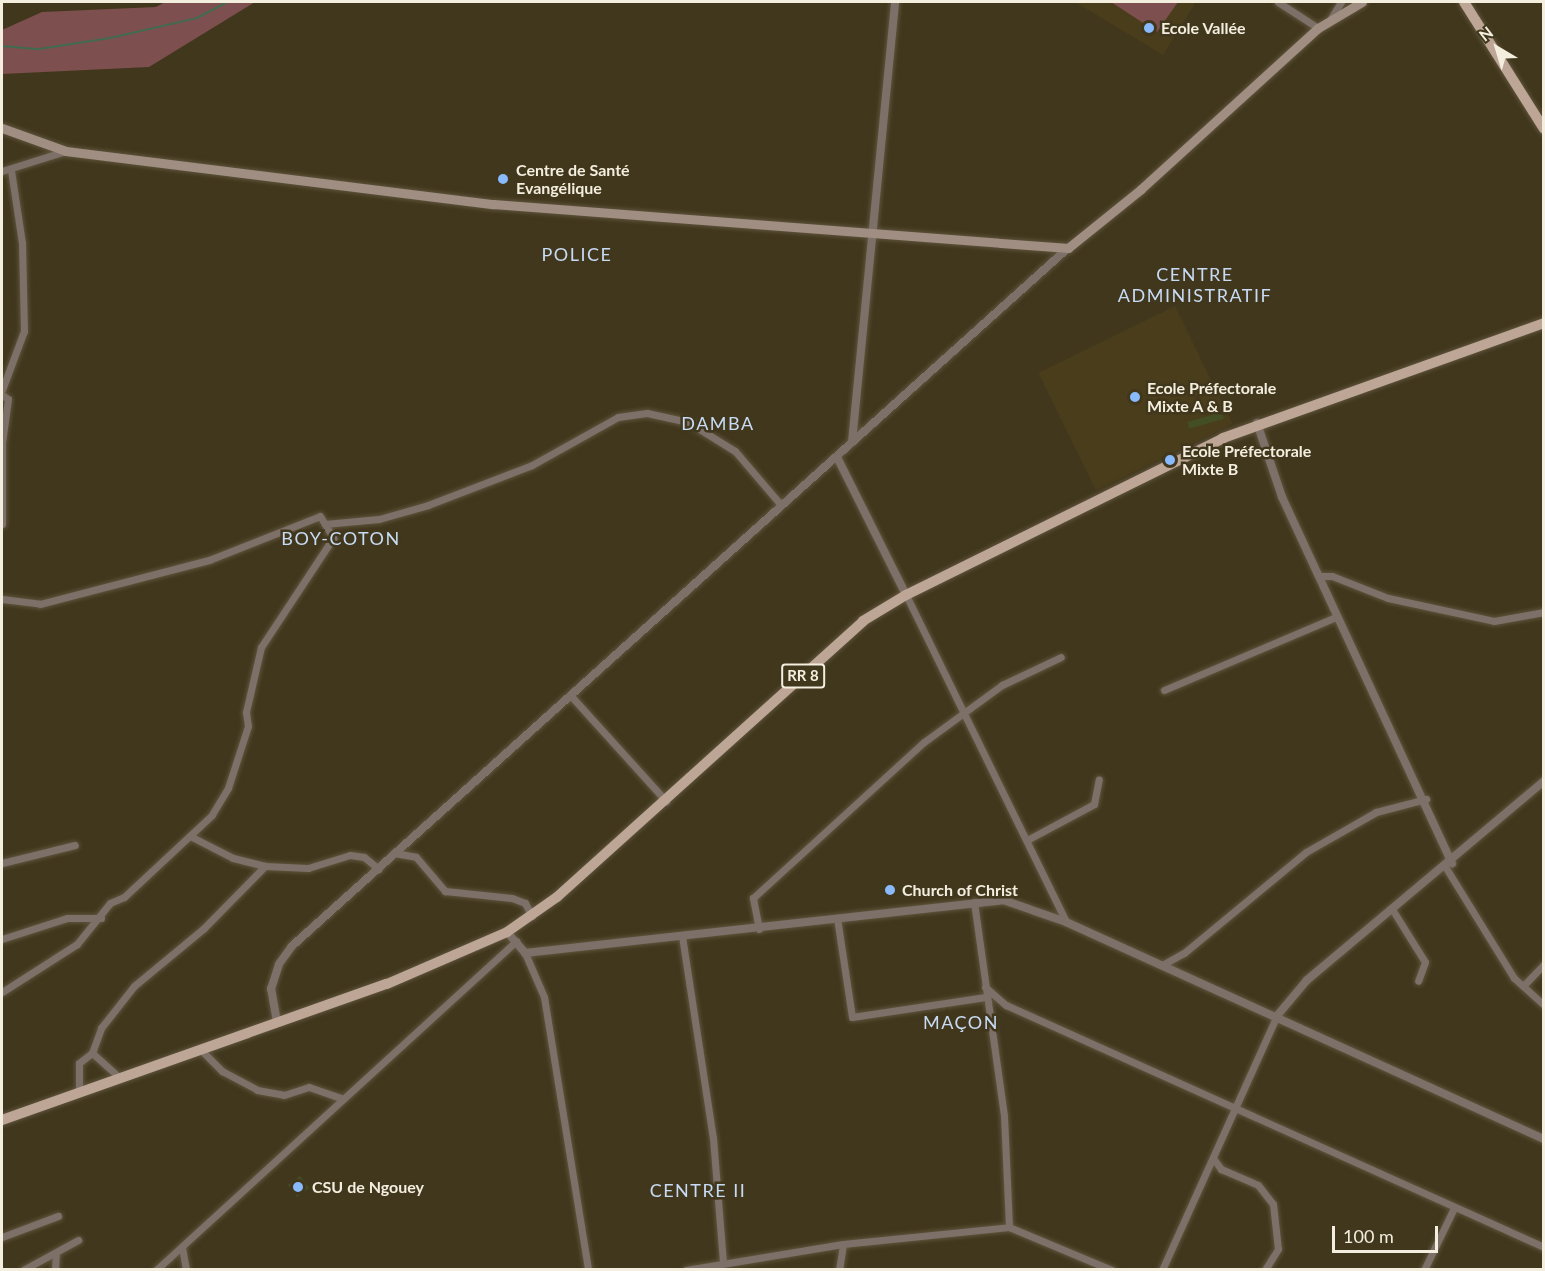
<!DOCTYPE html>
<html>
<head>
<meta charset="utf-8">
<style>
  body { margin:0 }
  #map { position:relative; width:1545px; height:1271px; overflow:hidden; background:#41371d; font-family:Lato,sans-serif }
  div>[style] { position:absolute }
  .built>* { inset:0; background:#4a3d1c; transform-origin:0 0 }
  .green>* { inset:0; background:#7d4f4e }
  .stream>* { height:2px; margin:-1px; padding:0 1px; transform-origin:1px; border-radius:1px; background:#416b50 }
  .building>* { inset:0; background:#434e24; transform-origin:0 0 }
  .roads { filter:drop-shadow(0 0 2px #5e543c) drop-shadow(0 0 2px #5e543c) }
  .minor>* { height:7px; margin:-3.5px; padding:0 3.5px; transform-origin:3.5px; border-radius:3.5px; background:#7c7068 }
  .tertiary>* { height:8px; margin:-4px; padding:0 4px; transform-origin:4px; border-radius:4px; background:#7c7068 }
  .secondary>* { height:9px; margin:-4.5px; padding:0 4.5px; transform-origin:4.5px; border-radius:4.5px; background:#a18e82 }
  .primary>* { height:10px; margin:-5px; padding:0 5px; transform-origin:5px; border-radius:5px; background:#bea697 }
  .dots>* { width:16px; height:16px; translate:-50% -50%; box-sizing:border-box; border:3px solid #41371d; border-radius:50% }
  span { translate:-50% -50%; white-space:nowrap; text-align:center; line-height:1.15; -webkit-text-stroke:5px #41371d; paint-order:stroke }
  .shield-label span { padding:2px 4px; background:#41371d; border:2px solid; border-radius:4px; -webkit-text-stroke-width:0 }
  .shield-label { font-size:15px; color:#f4eedf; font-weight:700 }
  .poi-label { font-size:16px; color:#f4eedf; font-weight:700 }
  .left { translate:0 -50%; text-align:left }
  .neighbourhood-label { font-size:18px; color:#c8dbf4; letter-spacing:1.5px }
  .frame { position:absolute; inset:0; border:3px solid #f4eedf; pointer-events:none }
  .north { position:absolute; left:1467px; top:18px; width:60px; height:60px; -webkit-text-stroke:4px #41371d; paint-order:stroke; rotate:322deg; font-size:16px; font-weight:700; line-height:24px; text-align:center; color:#f4eedf }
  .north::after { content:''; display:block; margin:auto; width:21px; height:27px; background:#f4eedf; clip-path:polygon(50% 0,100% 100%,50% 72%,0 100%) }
  .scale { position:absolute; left:1332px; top:1226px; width:106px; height:27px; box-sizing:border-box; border:3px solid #f4eedf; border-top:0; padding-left:8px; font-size:18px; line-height:21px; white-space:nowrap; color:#f4eedf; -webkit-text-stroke:4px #41371d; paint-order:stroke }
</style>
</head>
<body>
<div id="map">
  <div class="built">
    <i style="clip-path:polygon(1075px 2px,1196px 2px,1163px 55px)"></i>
    <i style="left:1175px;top:306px;width:131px;height:152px;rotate:64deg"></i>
  </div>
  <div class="green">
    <i style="clip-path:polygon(165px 2px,255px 2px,149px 67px,2px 74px,2px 30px,42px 12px,156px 7px)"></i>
    <i style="clip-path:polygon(1111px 2px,1178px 2px,1157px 32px)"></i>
  </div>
  <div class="stream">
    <i style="left:2px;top:46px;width:37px;rotate:5deg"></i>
    <i style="left:39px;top:49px;width:72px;rotate:-8.8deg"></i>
    <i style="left:110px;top:38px;width:89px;rotate:-12.9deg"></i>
    <i style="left:197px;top:18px;width:34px;rotate:-28deg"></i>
  </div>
  <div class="building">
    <i style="left:1222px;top:412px;width:7px;height:36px;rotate:74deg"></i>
    <i style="left:300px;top:1176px;width:15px;height:15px;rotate:53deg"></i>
  </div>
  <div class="roads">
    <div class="minor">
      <i style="left:1278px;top:2px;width:48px;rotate:33deg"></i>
      <i style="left:1331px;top:18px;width:19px;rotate:-58deg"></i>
      <i style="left:2px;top:171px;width:67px;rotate:-17.4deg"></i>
      <i style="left:2px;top:390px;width:63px;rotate:-69.6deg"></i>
      <i style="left:24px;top:331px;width:88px;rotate:-91.3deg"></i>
      <i style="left:22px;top:243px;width:74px;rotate:-98.6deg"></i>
      <i style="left:2px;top:395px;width:7px;rotate:34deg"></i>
      <i style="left:8px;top:399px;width:44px;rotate:97.8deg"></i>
      <i style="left:2px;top:443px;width:81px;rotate:90deg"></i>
      <i style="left:325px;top:524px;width:54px;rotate:-5.3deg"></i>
      <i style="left:379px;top:519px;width:51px;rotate:-15.9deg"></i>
      <i style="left:428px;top:505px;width:111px;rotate:-21deg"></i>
      <i style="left:532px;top:465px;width:98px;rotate:-29.2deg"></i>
      <i style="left:618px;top:417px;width:29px;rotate:-8deg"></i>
      <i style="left:647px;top:413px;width:42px;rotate:12.4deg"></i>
      <i style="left:688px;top:422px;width:55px;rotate:31.7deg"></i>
      <i style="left:735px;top:451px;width:71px;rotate:49.6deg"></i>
      <i style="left:1319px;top:576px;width:13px"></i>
      <i style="left:1332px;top:576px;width:60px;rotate:21.4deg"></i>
      <i style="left:1388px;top:598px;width:108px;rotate:12.2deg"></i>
      <i style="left:1494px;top:621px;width:51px;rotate:-10.2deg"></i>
      <i style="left:906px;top:595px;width:364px;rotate:63.9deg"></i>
      <i style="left:2px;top:599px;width:38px;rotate:7deg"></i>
      <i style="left:40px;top:604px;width:175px;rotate:-14.6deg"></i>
      <i style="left:209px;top:560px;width:119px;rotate:-21.6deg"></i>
      <i style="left:320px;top:516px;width:26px;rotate:59deg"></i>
      <i style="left:333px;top:538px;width:131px;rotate:123.4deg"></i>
      <i style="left:261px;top:647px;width:67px;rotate:103deg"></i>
      <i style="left:246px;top:712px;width:14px;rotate:82deg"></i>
      <i style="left:248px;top:726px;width:65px;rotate:107.9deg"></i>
      <i style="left:228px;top:788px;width:31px;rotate:121deg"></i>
      <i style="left:212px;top:815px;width:120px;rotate:137deg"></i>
      <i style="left:124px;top:897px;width:15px;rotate:157deg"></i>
      <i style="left:110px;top:903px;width:53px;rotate:128.8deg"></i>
      <i style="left:77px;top:944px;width:89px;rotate:147.4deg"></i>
      <i style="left:1164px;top:690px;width:187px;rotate:-23deg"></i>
      <i style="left:571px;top:696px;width:142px;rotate:47.9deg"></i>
      <i style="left:190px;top:836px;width:48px;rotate:27.1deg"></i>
      <i style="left:233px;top:858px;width:33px;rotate:14deg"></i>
      <i style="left:265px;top:866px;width:43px;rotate:2.7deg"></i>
      <i style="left:308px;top:868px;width:44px;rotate:-17.2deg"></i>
      <i style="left:350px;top:855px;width:14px;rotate:8deg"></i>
      <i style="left:364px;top:857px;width:19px;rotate:39deg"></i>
      <i style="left:1027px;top:840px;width:76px;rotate:-28.2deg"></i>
      <i style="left:1094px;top:804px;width:25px;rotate:-79deg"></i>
      <i style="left:394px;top:853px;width:22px;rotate:10deg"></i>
      <i style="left:416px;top:857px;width:45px;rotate:49.5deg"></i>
      <i style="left:445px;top:891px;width:67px;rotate:6deg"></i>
      <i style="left:512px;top:898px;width:14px;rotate:21deg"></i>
      <i style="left:525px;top:903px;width:15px;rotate:62deg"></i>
      <i style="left:2px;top:863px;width:75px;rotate:-13.9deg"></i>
      <i style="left:1446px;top:868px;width:129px;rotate:58.3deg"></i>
      <i style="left:1514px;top:978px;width:40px;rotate:42deg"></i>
      <i style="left:974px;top:902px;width:216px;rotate:82deg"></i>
      <i style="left:1004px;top:1116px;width:111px;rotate:87.4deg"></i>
      <i style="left:1392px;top:909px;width:62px;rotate:58.1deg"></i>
      <i style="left:1425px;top:962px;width:20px;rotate:110deg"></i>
      <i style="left:837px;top:918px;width:100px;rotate:81.4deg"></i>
      <i style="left:852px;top:1017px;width:135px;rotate:-8.5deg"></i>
      <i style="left:759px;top:929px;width:32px;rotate:-101deg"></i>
      <i style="left:753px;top:898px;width:231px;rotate:-42.4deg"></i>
      <i style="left:924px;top:742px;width:97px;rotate:-36.2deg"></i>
      <i style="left:1002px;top:685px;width:65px;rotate:-25.4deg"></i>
      <i style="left:682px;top:936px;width:204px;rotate:81.3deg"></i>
      <i style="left:713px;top:1138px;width:125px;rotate:85.4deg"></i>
      <i style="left:2px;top:939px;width:68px;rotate:-17.9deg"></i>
      <i style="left:67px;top:918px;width:34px"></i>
      <i style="left:525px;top:953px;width:48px;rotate:66.6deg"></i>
      <i style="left:544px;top:997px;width:277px;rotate:80.8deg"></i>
      <i style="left:1162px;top:965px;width:25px;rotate:-29deg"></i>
      <i style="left:1184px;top:953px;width:158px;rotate:-39.6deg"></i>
      <i style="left:1306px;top:852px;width:81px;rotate:-29.7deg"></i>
      <i style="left:1376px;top:812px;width:52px;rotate:-14.6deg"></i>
      <i style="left:1523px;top:986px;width:30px;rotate:-46deg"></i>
      <i style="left:985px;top:987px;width:28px;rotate:41deg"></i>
      <i style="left:1006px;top:1005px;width:590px;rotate:24.22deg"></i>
      <i style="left:201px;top:1050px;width:30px;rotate:45deg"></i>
      <i style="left:222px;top:1071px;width:40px;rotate:28deg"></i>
      <i style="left:257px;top:1090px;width:27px;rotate:10deg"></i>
      <i style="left:284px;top:1095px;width:26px;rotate:-18deg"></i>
      <i style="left:309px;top:1087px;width:34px;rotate:19deg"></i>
      <i style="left:120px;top:1078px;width:38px;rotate:-138deg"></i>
      <i style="left:92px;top:1053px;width:27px;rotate:-70deg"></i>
      <i style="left:101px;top:1028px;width:53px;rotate:-51.8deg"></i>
      <i style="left:134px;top:986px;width:91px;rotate:-39.6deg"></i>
      <i style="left:204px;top:928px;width:87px;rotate:-45.5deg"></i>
      <i style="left:79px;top:1092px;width:29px;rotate:-90deg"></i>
      <i style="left:79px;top:1063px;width:16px;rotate:-38deg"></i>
      <i style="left:1213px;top:1158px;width:14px;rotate:54deg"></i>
      <i style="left:1221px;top:1169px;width:40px;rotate:23.4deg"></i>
      <i style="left:1258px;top:1185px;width:24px;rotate:52deg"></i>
      <i style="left:1273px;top:1204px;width:45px;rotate:83.7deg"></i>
      <i style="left:1278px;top:1249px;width:25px;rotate:122deg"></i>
      <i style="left:2px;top:1237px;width:60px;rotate:-20.6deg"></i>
      <i style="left:182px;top:1247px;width:23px;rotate:80deg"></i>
      <i style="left:23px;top:1270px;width:63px;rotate:-28.6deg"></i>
      <i style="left:55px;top:1270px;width:17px;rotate:-87deg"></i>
      <i style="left:156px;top:1270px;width:488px;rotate:-42.4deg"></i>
      <i style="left:686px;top:1270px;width:159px;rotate:-9.4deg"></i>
      <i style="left:843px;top:1244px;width:167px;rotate:-5.8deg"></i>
      <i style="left:1009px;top:1227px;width:112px;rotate:22.7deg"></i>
      <i style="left:839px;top:1270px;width:26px;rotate:-81deg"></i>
      <i style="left:1162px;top:1270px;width:277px;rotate:-65.7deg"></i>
      <i style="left:1424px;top:1270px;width:69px;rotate:-64.2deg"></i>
    </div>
    <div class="tertiary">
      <i style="left:1257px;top:423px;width:78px;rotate:71.3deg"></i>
      <i style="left:1282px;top:497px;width:404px;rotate:65.1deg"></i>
      <i style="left:852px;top:442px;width:442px;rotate:-84.4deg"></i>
      <i style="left:837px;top:457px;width:154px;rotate:63.4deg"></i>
      <i style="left:507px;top:932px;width:28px;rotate:49deg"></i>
      <i style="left:525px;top:953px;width:481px;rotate:-6.3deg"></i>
      <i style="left:1003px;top:900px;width:67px;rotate:19.2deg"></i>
      <i style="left:1066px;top:922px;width:525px;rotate:24.42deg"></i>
      <i style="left:1276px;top:1017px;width:48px;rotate:-50deg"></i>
      <i style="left:1307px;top:980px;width:309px;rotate:-40deg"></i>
      <i style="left:277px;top:1022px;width:34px;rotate:-100deg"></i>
      <i style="left:271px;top:989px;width:26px;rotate:-72deg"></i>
      <i style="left:279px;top:964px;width:22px;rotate:-54deg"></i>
      <i style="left:292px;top:946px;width:1044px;rotate:-41.97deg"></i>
    </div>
    <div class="secondary">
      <i style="left:2px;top:128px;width:68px;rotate:19.8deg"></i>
      <i style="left:66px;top:151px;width:430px;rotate:7.1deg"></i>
      <i style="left:493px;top:204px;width:577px;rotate:4.38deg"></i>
      <i style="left:1068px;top:248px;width:94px;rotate:-38.9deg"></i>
      <i style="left:1141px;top:189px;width:239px;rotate:-42.3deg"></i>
      <i style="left:1318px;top:28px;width:51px;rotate:-30.6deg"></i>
    </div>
    <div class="primary">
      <i style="left:1464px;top:2px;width:150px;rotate:57.8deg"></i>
      <i style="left:2px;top:1120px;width:408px;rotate:-19.5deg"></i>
      <i style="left:387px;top:984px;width:131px;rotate:-23.4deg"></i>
      <i style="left:507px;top:932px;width:61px;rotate:-35deg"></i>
      <i style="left:557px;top:897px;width:412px;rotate:-42deg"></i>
      <i style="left:863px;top:621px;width:50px;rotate:-31.2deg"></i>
      <i style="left:906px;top:595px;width:354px;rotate:-26.3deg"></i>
      <i style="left:1223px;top:438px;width:341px;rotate:-19.7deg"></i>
    </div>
  </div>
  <div class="dots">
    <i style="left:1149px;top:28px;background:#89bafc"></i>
    <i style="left:503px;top:179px;background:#89bafc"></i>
    <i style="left:1135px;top:397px;background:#89bafc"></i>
    <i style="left:1170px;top:460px;background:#89bafc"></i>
    <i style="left:890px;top:890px;background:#89bafc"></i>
    <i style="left:298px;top:1187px;background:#89bafc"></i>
  </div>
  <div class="shield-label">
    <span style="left:803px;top:676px">RR 8</span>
  </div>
  <div class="poi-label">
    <span class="left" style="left:1161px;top:28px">Ecole Vallée</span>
    <span class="left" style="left:516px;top:179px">Centre de Santé<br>Evangélique</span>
    <span class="left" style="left:1147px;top:397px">Ecole Préfectorale<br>Mixte A &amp; B</span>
    <span class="left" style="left:1182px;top:460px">Ecole Préfectorale<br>Mixte B</span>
    <span class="left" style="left:902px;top:890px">Church of Christ</span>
    <span class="left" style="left:312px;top:1187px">CSU de Ngouey</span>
  </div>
  <div class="neighbourhood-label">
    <span style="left:577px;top:254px">POLICE</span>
    <span style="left:1195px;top:285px">CENTRE<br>ADMINISTRATIF</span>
    <span style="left:718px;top:423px">DAMBA</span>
    <span style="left:341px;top:538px">BOY-COTON</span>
    <span style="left:961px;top:1022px">MAÇON</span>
    <span style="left:698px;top:1190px">CENTRE II</span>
  </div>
  <div class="frame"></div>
  <div class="north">N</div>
  <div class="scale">100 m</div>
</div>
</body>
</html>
